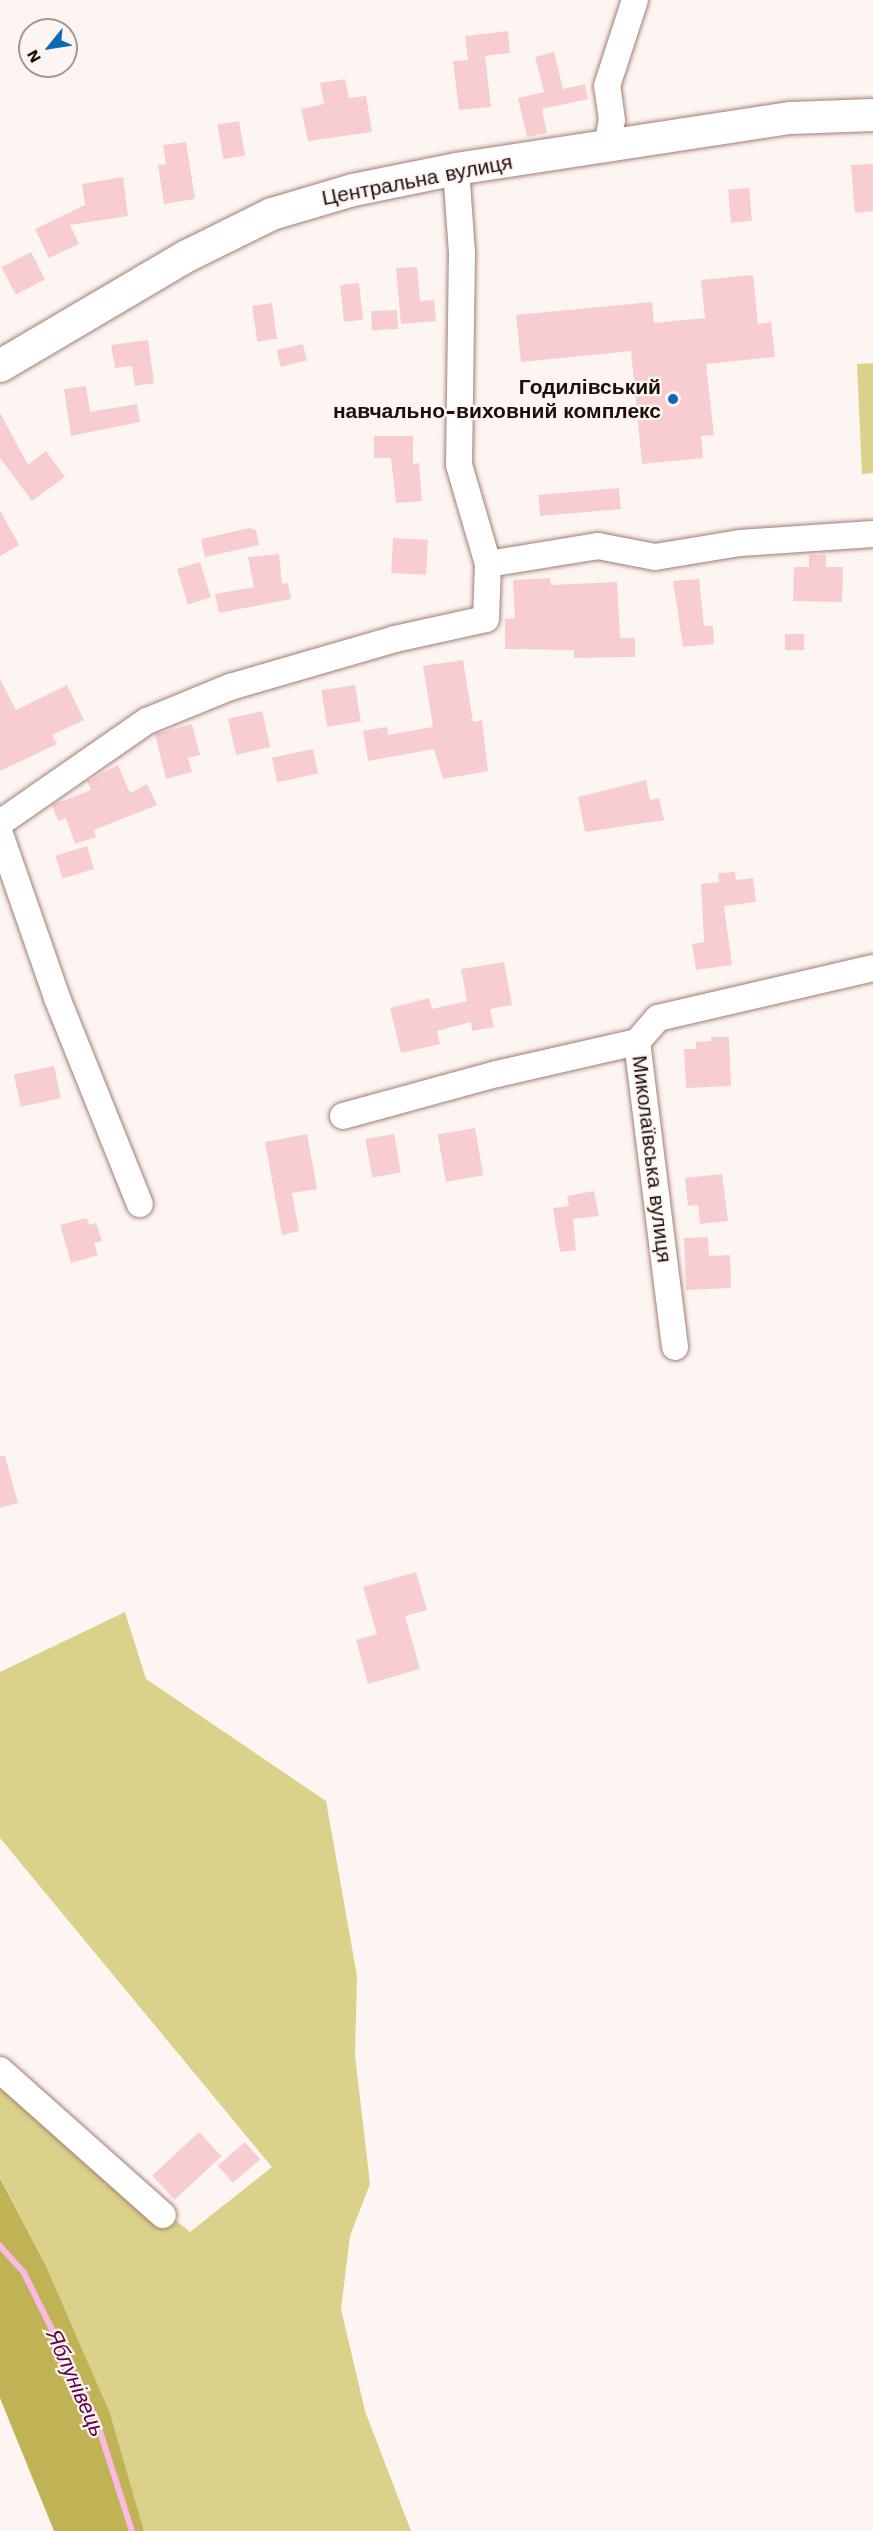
<!DOCTYPE html>
<html>
<head>
<meta charset="utf-8">
<style>
  body { margin:0 }
  #map { position:relative; width:873px; height:2531px; overflow:hidden; background:#fdf5f2; font-family:"Work Sans",sans-serif }
  div>[style] { position:absolute }
  .green>* { inset:0; background:#dad18a }
  .forest>* { inset:0; background:#c0b355 }
  .stream>* { height:6px; margin:-3px; padding:0 3px; transform-origin:3px; border-radius:3px; background:#fcb9e2 }
  .building>* { inset:0; background:#f8cdd1; transform-origin:0 0 }
  .roads { filter:drop-shadow(0 0 2px #a27e70) drop-shadow(0 0 2px #a27e70) }
  .minor>* { height:26px; margin:-13px; padding:0 13px; transform-origin:13px; border-radius:13px; background:#fff }
  .major>* { height:32px; margin:-16px; padding:0 16px; transform-origin:16px; border-radius:16px; background:#fff }
  .dots>* { width:16px; height:16px; translate:-50% -50%; box-sizing:border-box; border:3px solid #fdf5f2; border-radius:50% }
  span { translate:-50% -50%; white-space:nowrap; text-align:center; line-height:1.15; -webkit-text-stroke:4.5px #fdf5f2; paint-order:stroke }
  .street-label { font-size:21px; color:#1c0f0a }
  .poi-label { font-size:21px; color:#1c0f0a; font-weight:700 }
  .right { translate:-100% -50%; text-align:right }
  .water-label { font-size:22px; color:#62004b; font-style:italic }
  .north { position:absolute; left:18px; top:18px; width:60px; height:60px; box-sizing:border-box; background:#fdf5f2; border:2px solid #a39995; border-radius:50%; rotate:240deg; font-size:16px; font-weight:700; line-height:24px; text-align:center; color:#1c0f0a }
  .north::after { content:''; display:block; margin:auto; width:21px; height:27px; background:#0d68b5; clip-path:polygon(50% 0,100% 100%,50% 72%,0 100%) }
</style>
</head>
<body>
<div id="map">
  <div class="green">
    <i style="clip-path:polygon(873px 363px,873px 473px,862px 474px,857px 364px)"></i>
    <i style="clip-path:polygon(125px 1612px,146px 1679px,326px 1801px,357px 1976px,355px 2055px,370px 2184px,350px 2236px,341px 2309px,365px 2411px,411px 2531px,144px 2531px,110px 2413px,46px 2266px,0 2177px,0 2064px,98px 2157px,190px 2232px,272px 2167px,0 1838px,0 1672px)"></i>
  </div>
  <div class="forest">
    <i style="clip-path:polygon(0 2178px,46px 2266px,110px 2413px,144px 2531px,54px 2531px,0 2398px)"></i>
  </div>
  <div class="stream">
    <i style="left:0;top:2246px;width:36px;rotate:48deg"></i>
    <i style="left:24px;top:2273px;width:163px;rotate:63.7deg"></i>
    <i style="left:96px;top:2419px;width:118px;rotate:72.2deg"></i>
  </div>
  <div class="building">
    <i style="clip-path:polygon(508px 31px,510px 53px,485px 56px,491px 107px,459px 110px,453px 61px,468px 60px,465px 36px)"></i>
    <i style="clip-path:polygon(554px 52px,563px 89px,585px 84px,588px 99px,542px 109px,547px 133px,527px 137px,518px 98px,544px 92px,535px 57px)"></i>
    <i style="clip-path:polygon(345px 79px,349px 98px,366px 96px,372px 132px,308px 141px,301px 109px,324px 104px,320px 83px)"></i>
    <i style="left:239px;top:121px;width:35px;height:22px;rotate:80deg"></i>
    <i style="clip-path:polygon(186px 142px,195px 199px,164px 204px,158px 165px,166px 164px,163px 145px)"></i>
    <i style="clip-path:polygon(873px 164px,873px 211px,855px 213px,851px 165px)"></i>
    <i style="clip-path:polygon(123px 177px,128px 216px,70px 225px,79px 244px,49px 258px,35px 229px,85px 205px,82px 184px)"></i>
    <i style="left:749px;top:188px;width:33px;height:21px;rotate:85deg"></i>
    <i style="left:31px;top:252px;width:31px;height:33px;rotate:63deg"></i>
    <i style="clip-path:polygon(417px 267px,420px 301px,434px 300px,436px 321px,401px 324px,396px 268px)"></i>
    <i style="clip-path:polygon(753px 275px,758px 324px,771px 322px,775px 357px,706px 364px,714px 435px,701px 436px,703px 458px,642px 464px,631px 351px,521px 362px,516px 315px,652px 302px,654px 323px,705px 318px,701px 280px)"></i>
    <i style="left:359px;top:283px;width:37px;height:19px;rotate:84deg"></i>
    <i style="left:272px;top:303px;width:36px;height:20px;rotate:82deg"></i>
    <i style="left:397px;top:310px;width:19px;height:26px;rotate:87deg"></i>
    <i style="clip-path:polygon(148px 340px,154px 383px,135px 386px,132px 366px,115px 368px,111px 345px)"></i>
    <i style="left:303px;top:344px;width:17px;height:27px;rotate:77deg"></i>
    <i style="clip-path:polygon(86px 386px,90px 412px,137px 404px,140px 422px,71px 436px,64px 389px)"></i>
    <i style="clip-path:polygon(0 413px,28px 465px,46px 451px,65px 477px,32px 501px,0 458px)"></i>
    <i style="clip-path:polygon(374px 436px,413px 436px,413px 464px,419px 463px,422px 501px,396px 503px,391px 458px,374px 458px)"></i>
    <i style="left:619px;top:488px;width:21px;height:81px;rotate:85deg"></i>
    <i style="clip-path:polygon(0 510px,19px 545px,0 556px)"></i>
    <i style="clip-path:polygon(250px 528px,256px 530px,259px 545px,205px 557px,201px 539px)"></i>
    <i style="left:393px;top:538px;width:35px;height:35px;rotate:3deg"></i>
    <i style="clip-path:polygon(279px 554px,282px 584px,288px 583px,291px 599px,219px 613px,215px 594px,254px 587px,248px 557px)"></i>
    <i style="clip-path:polygon(809px 555px,826px 555px,826px 567px,843px 567px,842px 602px,793px 601px,794px 567px,809px 567px)"></i>
    <i style="left:200px;top:562px;width:37px;height:24px;rotate:73deg"></i>
    <i style="clip-path:polygon(550px 578px,551px 585px,617px 582px,620px 638px,635px 638px,635px 657px,574px 658px,574px 650px,505px 649px,505px 619px,515px 618px,513px 580px)"></i>
    <i style="clip-path:polygon(699px 579px,704px 626px,713px 626px,714px 644px,683px 647px,673px 581px)"></i>
    <i style="left:785px;top:634px;width:19px;height:16px"></i>
    <i style="clip-path:polygon(463px 660px,473px 722px,482px 720px,488px 771px,443px 779px,434px 749px,368px 761px,363px 731px,387px 727px,388px 735px,433px 727px,423px 666px)"></i>
    <i style="clip-path:polygon(0 679px,16px 710px,67px 685px,84px 720px,52px 735px,57px 744px,0 771px)"></i>
    <i style="left:355px;top:685px;width:37px;height:34px;rotate:81deg"></i>
    <i style="left:262px;top:711px;width:37px;height:35px;rotate:77deg"></i>
    <i style="clip-path:polygon(192px 724px,200px 755px,188px 758px,192px 772px,166px 779px,155px 734px)"></i>
    <i style="left:313px;top:749px;width:25px;height:42px;rotate:78deg"></i>
    <i style="clip-path:polygon(118px 765px,130px 793px,147px 784px,157px 805px,94px 830px,96px 837px,75px 844px,66px 818px,58px 821px,52px 805px,91px 790px,87px 781px)"></i>
    <i style="clip-path:polygon(646px 780px,650px 800px,659px 798px,664px 820px,585px 832px,578px 797px)"></i>
    <i style="left:87px;top:846px;width:24px;height:33px;rotate:73deg"></i>
    <i style="clip-path:polygon(735px 872px,736px 880px,753px 878px,756px 902px,724px 906px,732px 965px,696px 970px,692px 944px,704px 942px,701px 884px,719px 882px,718px 873px)"></i>
    <i style="clip-path:polygon(504px 962px,512px 1005px,490px 1009px,494px 1027px,472px 1031px,471px 1022px,437px 1031px,440px 1044px,401px 1053px,390px 1008px,429px 998px,432px 1009px,467px 1001px,461px 969px)"></i>
    <i style="clip-path:polygon(711px 1037px,729px 1037px,731px 1086px,686px 1088px,684px 1049px,696px 1049px,696px 1042px,711px 1041px)"></i>
    <i style="left:54px;top:1066px;width:33px;height:41px;rotate:78deg"></i>
    <i style="left:475px;top:1128px;width:48px;height:38px;rotate:80deg"></i>
    <i style="clip-path:polygon(307px 1134px,317px 1189px,292px 1193px,299px 1231px,282px 1235px,265px 1142px)"></i>
    <i style="left:394px;top:1134px;width:39px;height:29px;rotate:80deg"></i>
    <i style="clip-path:polygon(722px 1174px,728px 1221px,700px 1224px,698px 1205px,688px 1206px,685px 1178px)"></i>
    <i style="clip-path:polygon(594px 1191px,599px 1216px,573px 1219px,576px 1250px,560px 1252px,553px 1208px,569px 1206px,567px 1196px)"></i>
    <i style="clip-path:polygon(87px 1218px,89px 1225px,96px 1223px,102px 1241px,94px 1243px,98px 1255px,71px 1263px,60px 1225px)"></i>
    <i style="clip-path:polygon(708px 1237px,709px 1256px,730px 1255px,731px 1288px,686px 1290px,684px 1238px)"></i>
    <i style="clip-path:polygon(0 1456px,5px 1456px,18px 1503px,0 1508px)"></i>
    <i style="clip-path:polygon(416px 1572px,427px 1610px,405px 1616px,420px 1669px,368px 1684px,356px 1640px,377px 1634px,363px 1587px)"></i>
    <i style="left:199px;top:2132px;width:33px;height:64px;rotate:47deg"></i>
    <i style="left:245px;top:2142px;width:23px;height:36px;rotate:49deg"></i>
  </div>
  <div class="roads">
    <div class="minor">
      <i style="left:607px;top:147px;width:27px;rotate:-80deg"></i>
      <i style="left:612px;top:120px;width:34px;rotate:-98deg"></i>
      <i style="left:607px;top:86px;width:90px;rotate:-72deg"></i>
      <i style="left:488px;top:564px;width:111px;rotate:-9.3deg"></i>
      <i style="left:598px;top:546px;width:58px;rotate:10.9deg"></i>
      <i style="left:655px;top:557px;width:86px;rotate:-9.4deg"></i>
      <i style="left:740px;top:543px;width:133px;rotate:-3.9deg"></i>
      <i style="left:0;top:823px;width:179px;rotate:-34.8deg"></i>
      <i style="left:147px;top:721px;width:90px;rotate:-22.3deg"></i>
      <i style="left:230px;top:687px;width:172px;rotate:-16.2deg"></i>
      <i style="left:395px;top:639px;width:93px;rotate:-12.4deg"></i>
      <i style="left:486px;top:619px;width:55px;rotate:-87.9deg"></i>
      <i style="left:488px;top:564px;width:103px;rotate:-106.3deg"></i>
      <i style="left:459px;top:465px;width:212px;rotate:-89.2deg"></i>
      <i style="left:462px;top:253px;width:84px;rotate:-94.1deg"></i>
      <i style="left:0;top:834px;width:174px;rotate:70.8deg"></i>
      <i style="left:57px;top:998px;width:222px;rotate:68.1deg"></i>
      <i style="left:343px;top:1116px;width:160px;rotate:-15.3deg"></i>
      <i style="left:497px;top:1074px;width:144px;rotate:-12.9deg"></i>
      <i style="left:675px;top:1347px;width:307px;rotate:-97.1deg"></i>
      <i style="left:637px;top:1042px;width:32px;rotate:-49deg"></i>
      <i style="left:658px;top:1018px;width:221px;rotate:-13.1deg"></i>
      <i style="left:0;top:2070px;width:218px;rotate:41.7deg"></i>
    </div>
    <div class="major">
      <i style="left:0;top:366px;width:217px;rotate:-30.5deg"></i>
      <i style="left:187px;top:256px;width:95px;rotate:-26.3deg"></i>
      <i style="left:272px;top:214px;width:84px;rotate:-16.5deg"></i>
      <i style="left:353px;top:190px;width:105px;rotate:-11.5deg"></i>
      <i style="left:456px;top:169px;width:339px;rotate:-8.7deg"></i>
      <i style="left:791px;top:118px;width:82px;rotate:-2.1deg"></i>
    </div>
  </div>
  <div class="dots">
    <i style="left:673px;top:399px;background:#0d68b5"></i>
  </div>
  <div class="street-label">
    <span style="left:417px;top:180px;rotate:-11deg">Центральна вулиця</span>
    <span style="left:652px;top:1159px;rotate:83deg">Миколаївська вулиця</span>
  </div>
  <div class="poi-label">
    <span class="right" style="left:661px;top:399px">Годилівський<br>навчально-виховний комплекс</span>
  </div>
  <div class="water-label">
    <span style="left:76px;top:2383px;rotate:66deg">Яблунівець</span>
  </div>
  <div class="north">N</div>
</div>
</body>
</html>
